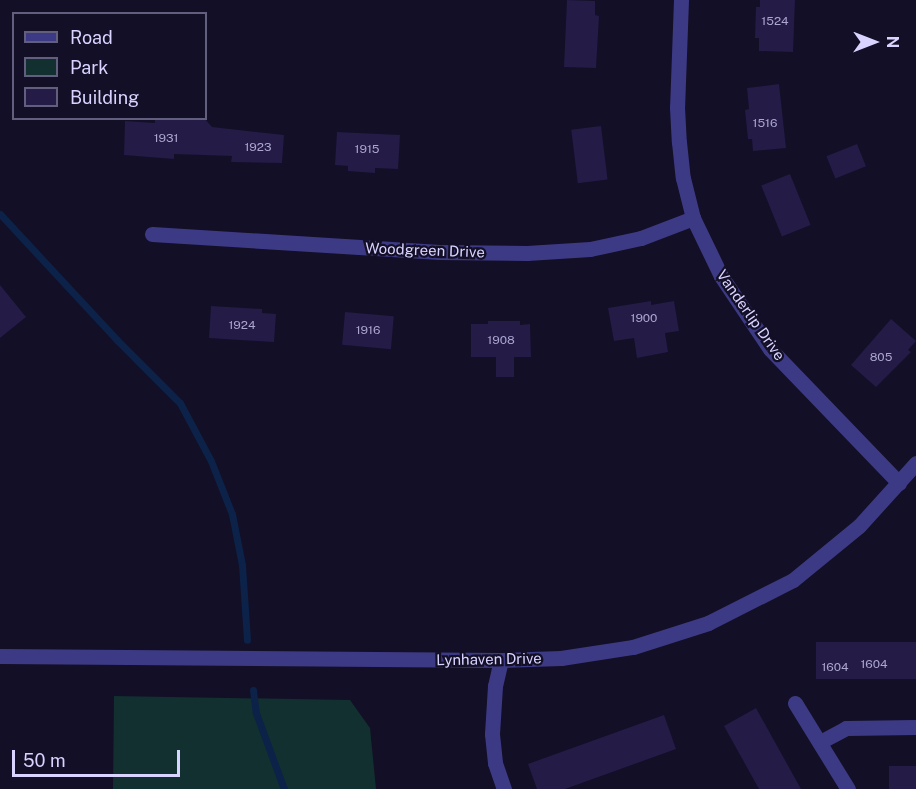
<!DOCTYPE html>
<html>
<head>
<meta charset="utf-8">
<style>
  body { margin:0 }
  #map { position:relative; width:916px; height:789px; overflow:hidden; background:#130f26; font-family:"Public Sans",sans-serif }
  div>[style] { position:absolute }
  .green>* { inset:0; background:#12302f }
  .stream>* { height:7px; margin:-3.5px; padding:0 3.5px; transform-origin:3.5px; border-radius:3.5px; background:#0c2248 }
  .building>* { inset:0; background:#241b47; transform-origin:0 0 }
  .minor>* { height:15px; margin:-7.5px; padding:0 7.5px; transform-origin:7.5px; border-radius:7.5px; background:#3d3a85 }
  span { translate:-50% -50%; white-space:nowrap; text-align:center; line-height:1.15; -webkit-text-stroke:4.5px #130f26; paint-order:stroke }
  .number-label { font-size:12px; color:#aca6d1 }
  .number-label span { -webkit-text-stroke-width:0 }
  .street-label { font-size:15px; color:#d9d4ff }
  .legend { position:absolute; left:12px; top:12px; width:195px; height:108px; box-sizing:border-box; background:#130f26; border:2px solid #625e7d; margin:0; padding:8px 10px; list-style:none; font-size:18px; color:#d9d4ff }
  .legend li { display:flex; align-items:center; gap:12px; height:30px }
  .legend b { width:30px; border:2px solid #625e7d }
  .north { position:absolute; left:844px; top:12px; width:60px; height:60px; -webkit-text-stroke:4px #130f26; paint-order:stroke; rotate:90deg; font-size:16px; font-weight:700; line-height:24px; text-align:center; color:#d9d4ff }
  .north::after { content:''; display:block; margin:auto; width:21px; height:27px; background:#d9d4ff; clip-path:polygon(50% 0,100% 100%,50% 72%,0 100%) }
  .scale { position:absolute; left:12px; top:750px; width:168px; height:27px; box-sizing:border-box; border:3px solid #d9d4ff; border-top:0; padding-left:8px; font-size:18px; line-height:21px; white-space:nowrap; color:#d9d4ff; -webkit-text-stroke:4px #130f26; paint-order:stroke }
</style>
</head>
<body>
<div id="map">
  <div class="green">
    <i style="clip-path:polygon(114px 696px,350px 700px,370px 728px,376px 789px,113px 789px)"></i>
  </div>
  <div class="stream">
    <i style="left:0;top:214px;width:172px;rotate:47.1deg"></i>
    <i style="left:117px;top:340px;width:89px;rotate:45deg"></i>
    <i style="left:180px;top:403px;width:66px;rotate:61.9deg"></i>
    <i style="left:211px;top:461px;width:57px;rotate:68.4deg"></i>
    <i style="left:232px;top:514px;width:52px;rotate:78.9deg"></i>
    <i style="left:242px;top:565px;width:75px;rotate:86.2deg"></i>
    <i style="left:253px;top:690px;width:23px;rotate:83deg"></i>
    <i style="left:256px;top:713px;width:81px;rotate:69.8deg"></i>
  </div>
  <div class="building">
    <i style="clip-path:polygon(567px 0,595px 1px,595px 15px,599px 16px,596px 68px,564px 67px)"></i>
    <i style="clip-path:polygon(760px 0,795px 0,793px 52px,759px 51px,759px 38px,755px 38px,756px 7px,760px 7px)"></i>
    <i style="clip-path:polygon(779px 84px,786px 148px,753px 151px,752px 139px,748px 139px,745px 110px,749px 109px,747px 88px)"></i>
    <i style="clip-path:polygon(155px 118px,204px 118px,212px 127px,284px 135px,282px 163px,231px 162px,232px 156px,174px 154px,174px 159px,124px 155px,125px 121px,155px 123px)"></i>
    <i style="left:601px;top:126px;width:54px;height:30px;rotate:83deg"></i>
    <i style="clip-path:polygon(337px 132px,400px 135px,398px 169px,375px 168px,375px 173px,348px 171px,348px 166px,335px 165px)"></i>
    <i style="left:857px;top:144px;width:24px;height:33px;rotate:68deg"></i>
    <i style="left:790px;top:174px;width:55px;height:31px;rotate:68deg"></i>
    <i style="clip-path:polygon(0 285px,26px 317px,0 338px)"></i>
    <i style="clip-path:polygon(651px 301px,651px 305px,674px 301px,679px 331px,665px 333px,668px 352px,637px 358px,634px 338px,614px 341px,608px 308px)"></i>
    <i style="clip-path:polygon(211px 306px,262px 309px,262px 313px,276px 314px,274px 342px,209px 338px)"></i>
    <i style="left:345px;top:312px;width:49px;height:33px;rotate:5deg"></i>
    <i style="clip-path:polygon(891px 319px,916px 341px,908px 350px,911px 352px,876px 387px,851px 365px)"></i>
    <i style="clip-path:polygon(488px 321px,520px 321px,520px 325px,530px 324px,531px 357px,514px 357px,514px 377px,496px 377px,496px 357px,471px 357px,471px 324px,488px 324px)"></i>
    <i style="left:916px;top:642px;width:37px;height:100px;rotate:90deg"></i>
    <i style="clip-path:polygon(756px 708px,801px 789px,759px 789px,724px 726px)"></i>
    <i style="clip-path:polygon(664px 715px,676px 749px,565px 789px,537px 789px,528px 764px)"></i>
    <i style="left:889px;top:766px;width:27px;height:23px"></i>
  </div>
  <div class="minor">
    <i style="left:681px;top:0;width:107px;rotate:92.1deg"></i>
    <i style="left:677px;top:107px;width:35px;rotate:87deg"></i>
    <i style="left:679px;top:142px;width:36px;rotate:84deg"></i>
    <i style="left:683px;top:178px;width:41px;rotate:76deg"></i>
    <i style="left:693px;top:218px;width:64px;rotate:64.2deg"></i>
    <i style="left:721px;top:276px;width:88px;rotate:56.1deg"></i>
    <i style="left:770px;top:349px;width:186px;rotate:46.1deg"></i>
    <i style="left:152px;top:234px;width:288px;rotate:3.6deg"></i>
    <i style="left:439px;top:252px;width:88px;rotate:0.7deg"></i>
    <i style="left:527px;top:253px;width:63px;rotate:-3.6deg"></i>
    <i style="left:590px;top:249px;width:52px;rotate:-12.2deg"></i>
    <i style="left:641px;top:238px;width:56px;rotate:-21deg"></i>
    <i style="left:0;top:656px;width:501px;rotate:0.46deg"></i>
    <i style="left:501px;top:660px;width:60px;rotate:-1.9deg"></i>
    <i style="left:561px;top:658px;width:73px;rotate:-8.7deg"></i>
    <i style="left:633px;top:647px;width:79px;rotate:-17.7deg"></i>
    <i style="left:708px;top:623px;width:95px;rotate:-26.8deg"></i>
    <i style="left:793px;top:580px;width:85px;rotate:-39.3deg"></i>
    <i style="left:859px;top:526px;width:85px;rotate:-47.9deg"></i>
    <i style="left:501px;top:660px;width:27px;rotate:103deg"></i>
    <i style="left:495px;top:686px;width:48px;rotate:93.6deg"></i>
    <i style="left:492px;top:734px;width:29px;rotate:84deg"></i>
    <i style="left:495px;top:763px;width:28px;rotate:71deg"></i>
    <i style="left:795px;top:703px;width:101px;rotate:58.4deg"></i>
    <i style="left:820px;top:742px;width:30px;rotate:-28deg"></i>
    <i style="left:846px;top:728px;width:70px;rotate:-0.8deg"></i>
  </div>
  <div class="number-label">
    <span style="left:775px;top:22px">1524</span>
    <span style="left:765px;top:124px">1516</span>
    <span style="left:166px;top:139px">1931</span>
    <span style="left:258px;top:148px">1923</span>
    <span style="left:367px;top:150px">1915</span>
    <span style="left:644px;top:319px">1900</span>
    <span style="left:242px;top:326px">1924</span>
    <span style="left:368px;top:331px">1916</span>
    <span style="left:501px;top:341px">1908</span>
    <span style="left:881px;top:358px">805</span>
    <span style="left:874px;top:665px">1604</span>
    <span style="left:835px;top:668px">1604</span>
  </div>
  <div class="street-label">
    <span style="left:425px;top:250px;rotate:2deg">Woodgreen Drive</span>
    <span style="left:751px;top:315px;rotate:55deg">Vanderlip Drive</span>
    <span style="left:489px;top:659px;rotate:-1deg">Lynhaven Drive</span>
  </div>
  <ul class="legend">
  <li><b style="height:8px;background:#3d3a85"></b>Road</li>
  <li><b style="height:16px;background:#12302f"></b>Park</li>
  <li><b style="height:16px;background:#241b47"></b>Building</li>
  </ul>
  <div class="north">N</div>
  <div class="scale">50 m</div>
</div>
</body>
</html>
